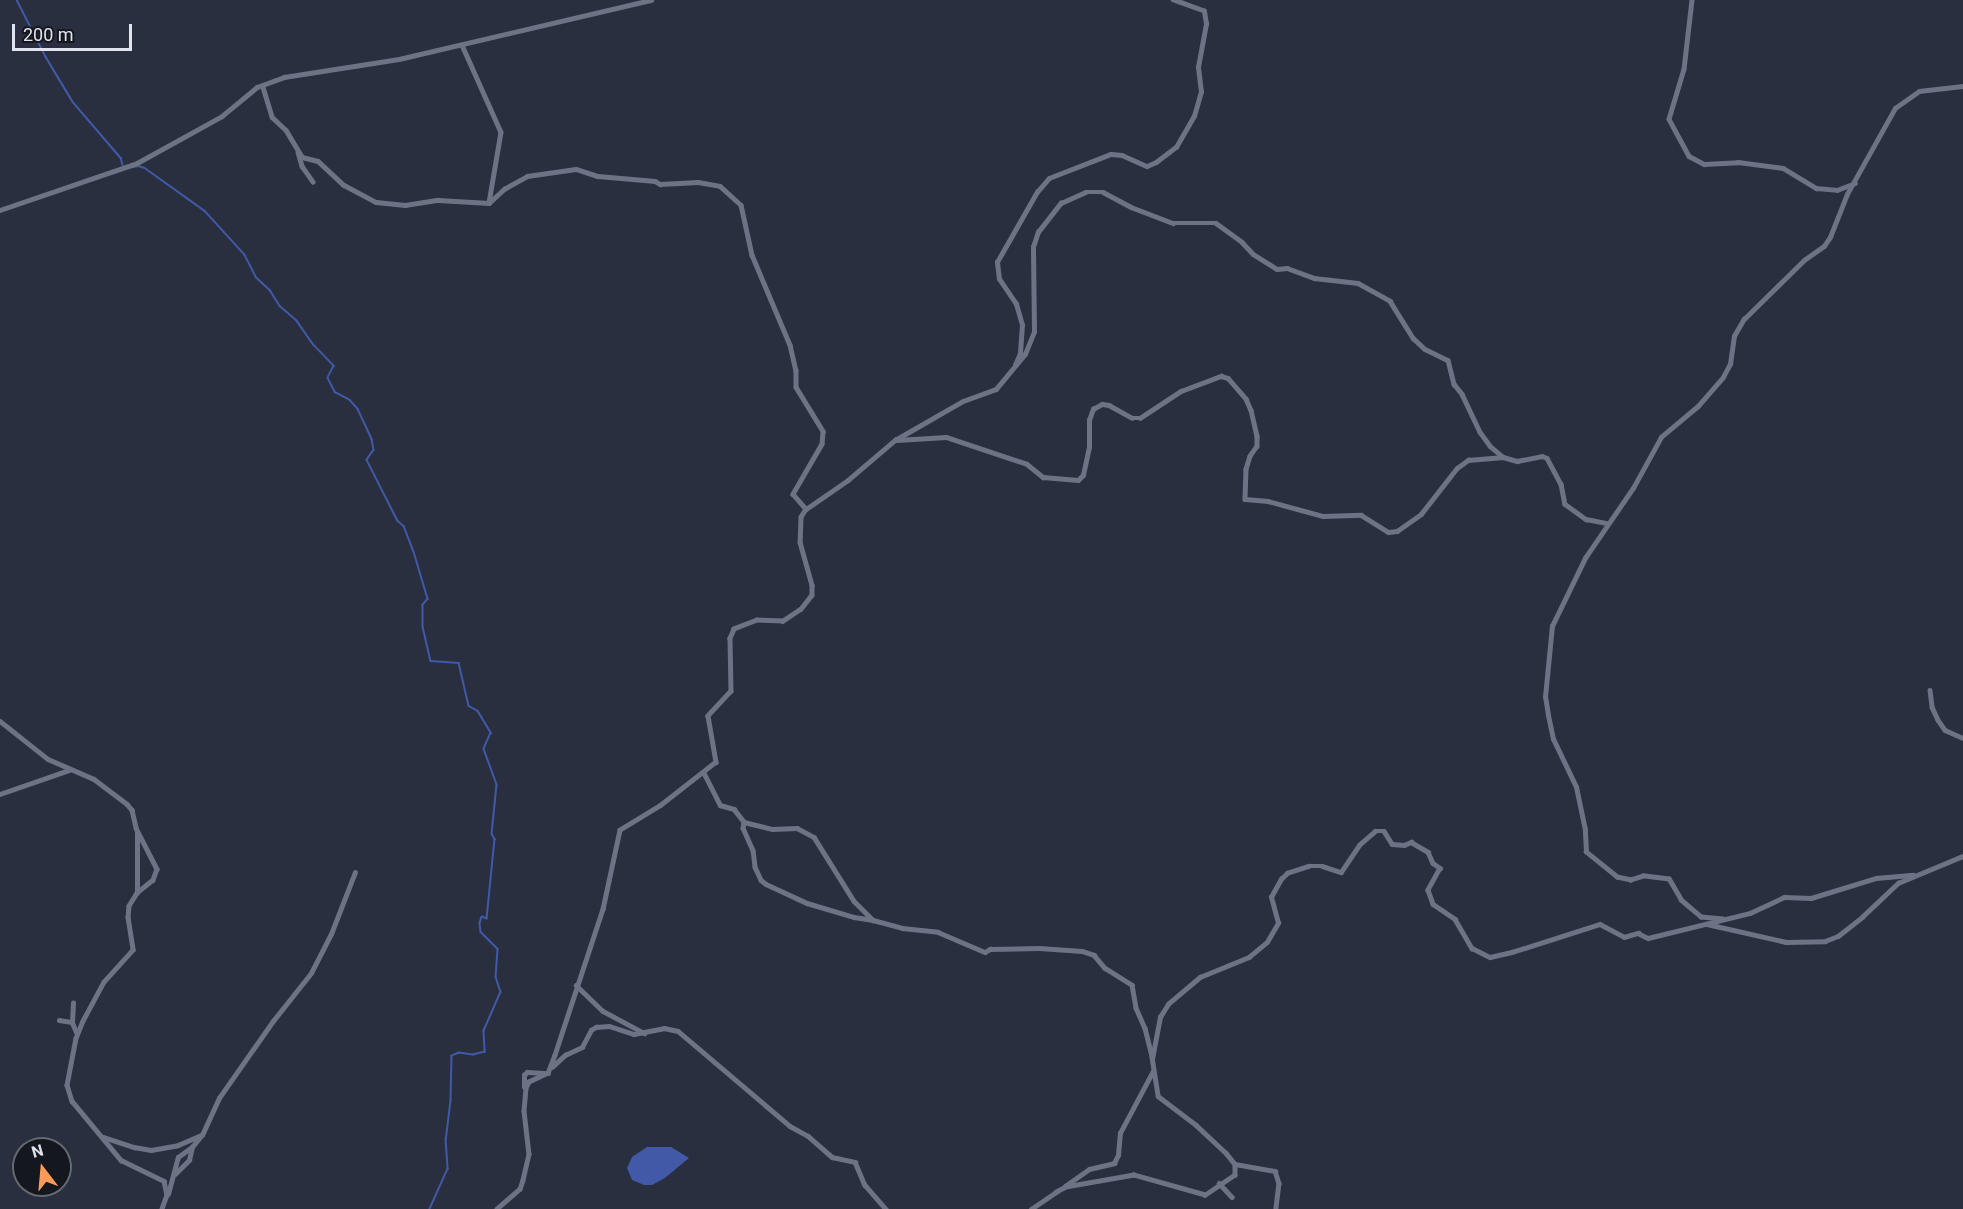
<!DOCTYPE html>
<html>
<head>
<meta charset="utf-8">
<style>
  body { margin:0 }
  #map { position:relative; width:1963px; height:1209px; overflow:hidden; background:#292f3e; font-family:Roboto,sans-serif }
  div>[style] { position:absolute }
  .water>* { inset:0; background:#4159a7 }
  .stream>* { height:1.5px; margin:-0.75px; padding:0 0.75px; transform-origin:0.75px; border-radius:0.75px; background:#4159a7 }
  .street>* { height:4.5px; margin:-2.25px; padding:0 2.25px; transform-origin:2.25px; border-radius:2.25px; background:#6c7385 }
  span { translate:-50% -50%; white-space:nowrap; text-align:center; line-height:1.15; -webkit-text-stroke:6px #14171e; paint-order:stroke }
  .north { position:absolute; left:12px; top:1137px; width:60px; height:60px; box-sizing:border-box; background:#14171e; border:2px solid #666971; border-radius:50%; rotate:344deg; font-size:16px; font-weight:700; line-height:24px; text-align:center; color:#e0e4ee }
  .north::after { content:''; display:block; margin:auto; width:21px; height:27px; background:#ff9b5a; clip-path:polygon(50% 0,100% 100%,50% 72%,0 100%) }
  .scale { position:absolute; left:12px; top:24px; width:120px; height:27px; box-sizing:border-box; border:3px solid #e0e4ee; border-top:0; padding-left:8px; font-size:18px; line-height:21px; white-space:nowrap; color:#e0e4ee; -webkit-text-stroke:4px #14171e; paint-order:stroke }
</style>
</head>
<body>
<div id="map">
  <div class="water">
    <i style="clip-path:polygon(647px 1147px,671px 1147px,689px 1158px,665px 1178px,652px 1185px,644px 1185px,632px 1180px,627px 1168px,632px 1157px)"></i>
  </div>
  <div class="stream">
    <i style="left:17px;top:0;width:64px;rotate:63deg"></i>
    <i style="left:46px;top:57px;width:52px;rotate:59deg"></i>
    <i style="left:73px;top:102px;width:74px;rotate:49.4deg"></i>
    <i style="left:121px;top:158px;width:7px;rotate:74deg"></i>
    <i style="left:124px;top:169px;width:14px;rotate:-12deg"></i>
    <i style="left:138px;top:166px;width:7px;rotate:16deg"></i>
    <i style="left:145px;top:168px;width:74px;rotate:35.6deg"></i>
    <i style="left:205px;top:211px;width:59px;rotate:47.7deg"></i>
    <i style="left:245px;top:255px;width:25px;rotate:63deg"></i>
    <i style="left:256px;top:277px;width:19px;rotate:43deg"></i>
    <i style="left:270px;top:290px;width:19px;rotate:58deg"></i>
    <i style="left:280px;top:306px;width:23px;rotate:41deg"></i>
    <i style="left:297px;top:321px;width:29px;rotate:55deg"></i>
    <i style="left:314px;top:345px;width:29px;rotate:46deg"></i>
    <i style="left:334px;top:366px;width:13px;rotate:117deg"></i>
    <i style="left:328px;top:378px;width:16px;rotate:63deg"></i>
    <i style="left:335px;top:392px;width:17px;rotate:28deg"></i>
    <i style="left:350px;top:400px;width:12px;rotate:48deg"></i>
    <i style="left:358px;top:409px;width:33px;rotate:65deg"></i>
    <i style="left:372px;top:439px;width:11px;rotate:80deg"></i>
    <i style="left:374px;top:450px;width:12px;rotate:125deg"></i>
    <i style="left:367px;top:460px;width:68px;rotate:63.1deg"></i>
    <i style="left:398px;top:521px;width:8px;rotate:40deg"></i>
    <i style="left:404px;top:526px;width:28px;rotate:69deg"></i>
    <i style="left:414px;top:552px;width:49px;rotate:73.4deg"></i>
    <i style="left:428px;top:599px;width:8px;rotate:130deg"></i>
    <i style="left:423px;top:605px;width:22px;rotate:90deg"></i>
    <i style="left:423px;top:627px;width:35px;rotate:77deg"></i>
    <i style="left:431px;top:661px;width:28px;rotate:4deg"></i>
    <i style="left:459px;top:663px;width:44px;rotate:76.9deg"></i>
    <i style="left:469px;top:706px;width:10px;rotate:29deg"></i>
    <i style="left:478px;top:711px;width:26px;rotate:59deg"></i>
    <i style="left:491px;top:733px;width:17px;rotate:114deg"></i>
    <i style="left:484px;top:749px;width:38px;rotate:70deg"></i>
    <i style="left:497px;top:785px;width:49px;rotate:95.8deg"></i>
    <i style="left:492px;top:834px;width:6px;rotate:59deg"></i>
    <i style="left:495px;top:839px;width:80px;rotate:95.7deg"></i>
    <i style="left:487px;top:919px;width:5px;rotate:-158deg"></i>
    <i style="left:482px;top:917px;width:6px;rotate:108deg"></i>
    <i style="left:480px;top:923px;width:9px;rotate:84deg"></i>
    <i style="left:481px;top:932px;width:24px;rotate:45deg"></i>
    <i style="left:498px;top:949px;width:28px;rotate:94deg"></i>
    <i style="left:496px;top:977px;width:16px;rotate:72deg"></i>
    <i style="left:501px;top:992px;width:43px;rotate:113.6deg"></i>
    <i style="left:484px;top:1031px;width:21px;rotate:87deg"></i>
    <i style="left:485px;top:1052px;width:12px;rotate:166deg"></i>
    <i style="left:473px;top:1055px;width:14px;rotate:-172deg"></i>
    <i style="left:459px;top:1053px;width:8px;rotate:157deg"></i>
    <i style="left:452px;top:1056px;width:45px;rotate:91.3deg"></i>
    <i style="left:451px;top:1101px;width:38px;rotate:97deg"></i>
    <i style="left:446px;top:1139px;width:30px;rotate:86deg"></i>
    <i style="left:448px;top:1169px;width:44px;rotate:114.2deg"></i>
  </div>
  <div class="street">
    <i style="left:1692px;top:0;width:69px;rotate:96.6deg"></i>
    <i style="left:1684px;top:69px;width:52px;rotate:106.7deg"></i>
    <i style="left:1669px;top:119px;width:42px;rotate:61.6deg"></i>
    <i style="left:1689px;top:156px;width:17px;rotate:28deg"></i>
    <i style="left:1704px;top:164px;width:34px;rotate:-3deg"></i>
    <i style="left:1738px;top:162px;width:45px;rotate:7.6deg"></i>
    <i style="left:1783px;top:168px;width:39px;rotate:31deg"></i>
    <i style="left:1816px;top:188px;width:21px;rotate:5deg"></i>
    <i style="left:1837px;top:190px;width:19px;rotate:-21deg"></i>
    <i style="left:462px;top:45px;width:95px;rotate:65.9deg"></i>
    <i style="left:501px;top:132px;width:72px;rotate:99.6deg"></i>
    <i style="left:257px;top:87px;width:6px"></i>
    <i style="left:263px;top:87px;width:31px;rotate:73deg"></i>
    <i style="left:272px;top:117px;width:19px;rotate:43deg"></i>
    <i style="left:286px;top:130px;width:31px;rotate:59deg"></i>
    <i style="left:302px;top:157px;width:16px;rotate:14deg"></i>
    <i style="left:318px;top:161px;width:35px;rotate:43deg"></i>
    <i style="left:344px;top:185px;width:36px;rotate:28deg"></i>
    <i style="left:376px;top:202px;width:29px;rotate:6deg"></i>
    <i style="left:405px;top:205px;width:33px;rotate:-9deg"></i>
    <i style="left:438px;top:200px;width:51px;rotate:3.4deg"></i>
    <i style="left:489px;top:203px;width:21px;rotate:-43deg"></i>
    <i style="left:504px;top:189px;width:26px;rotate:-29deg"></i>
    <i style="left:527px;top:176px;width:49px;rotate:-8.1deg"></i>
    <i style="left:576px;top:169px;width:23px;rotate:18deg"></i>
    <i style="left:598px;top:176px;width:57px;rotate:5deg"></i>
    <i style="left:655px;top:181px;width:6px;rotate:31deg"></i>
    <i style="left:660px;top:184px;width:38px;rotate:-3deg"></i>
    <i style="left:698px;top:182px;width:22px;rotate:10deg"></i>
    <i style="left:720px;top:186px;width:28px;rotate:42deg"></i>
    <i style="left:741px;top:205px;width:51px;rotate:77.6deg"></i>
    <i style="left:752px;top:255px;width:98px;rotate:67.1deg"></i>
    <i style="left:790px;top:345px;width:26px;rotate:77deg"></i>
    <i style="left:796px;top:370px;width:17px;rotate:90deg"></i>
    <i style="left:796px;top:387px;width:52px;rotate:58.5deg"></i>
    <i style="left:823px;top:431px;width:13px;rotate:94deg"></i>
    <i style="left:822px;top:444px;width:58px;rotate:120.1deg"></i>
    <i style="left:793px;top:494px;width:20px;rotate:49deg"></i>
    <i style="left:806px;top:509px;width:9px;rotate:122deg"></i>
    <i style="left:801px;top:517px;width:25px;rotate:92deg"></i>
    <i style="left:800px;top:542px;width:45px;rotate:74.4deg"></i>
    <i style="left:812px;top:585px;width:10px;rotate:90deg"></i>
    <i style="left:812px;top:595px;width:18px;rotate:128deg"></i>
    <i style="left:801px;top:609px;width:22px;rotate:146deg"></i>
    <i style="left:783px;top:621px;width:26px;rotate:-178deg"></i>
    <i style="left:757px;top:620px;width:25px;rotate:159deg"></i>
    <i style="left:734px;top:629px;width:10px;rotate:114deg"></i>
    <i style="left:730px;top:638px;width:53px;rotate:88.9deg"></i>
    <i style="left:731px;top:691px;width:34px;rotate:133deg"></i>
    <i style="left:708px;top:716px;width:47px;rotate:80.1deg"></i>
    <i style="left:716px;top:762px;width:70px;rotate:142deg"></i>
    <i style="left:661px;top:805px;width:48px;rotate:148.6deg"></i>
    <i style="left:620px;top:830px;width:81px;rotate:102.1deg"></i>
    <i style="left:603px;top:909px;width:154px;rotate:108.2deg"></i>
    <i style="left:555px;top:1055px;width:19px;rotate:111deg"></i>
    <i style="left:548px;top:1073px;width:21px;rotate:155deg"></i>
    <i style="left:529px;top:1082px;width:7px;rotate:117deg"></i>
    <i style="left:526px;top:1088px;width:23px;rotate:95deg"></i>
    <i style="left:524px;top:1111px;width:43px;rotate:83.4deg"></i>
    <i style="left:529px;top:1154px;width:27px;rotate:103deg"></i>
    <i style="left:523px;top:1180px;width:9px;rotate:108deg"></i>
    <i style="left:520px;top:1189px;width:30px;rotate:139deg"></i>
    <i style="left:298px;top:152px;width:15px;rotate:74deg"></i>
    <i style="left:302px;top:166px;width:19px;rotate:55deg"></i>
    <i style="left:0;top:210px;width:145px;rotate:-18.9deg"></i>
    <i style="left:137px;top:163px;width:97px;rotate:-28.9deg"></i>
    <i style="left:222px;top:116px;width:45px;rotate:-39.6deg"></i>
    <i style="left:257px;top:87px;width:29px;rotate:-20deg"></i>
    <i style="left:284px;top:77px;width:116px;rotate:-8.9deg"></i>
    <i style="left:399px;top:59px;width:259px;rotate:-13.2deg"></i>
    <i style="left:1015px;top:365px;width:13px;rotate:-67deg"></i>
    <i style="left:1020px;top:353px;width:28px;rotate:-86deg"></i>
    <i style="left:1022px;top:325px;width:22px;rotate:-106deg"></i>
    <i style="left:1016px;top:304px;width:30px;rotate:-124deg"></i>
    <i style="left:999px;top:279px;width:17px;rotate:-97deg"></i>
    <i style="left:997px;top:262px;width:81px;rotate:-60.3deg"></i>
    <i style="left:1037px;top:192px;width:18px;rotate:-49deg"></i>
    <i style="left:1049px;top:178px;width:66px;rotate:-21.2deg"></i>
    <i style="left:1111px;top:154px;width:11px;rotate:5deg"></i>
    <i style="left:1122px;top:155px;width:27px;rotate:24deg"></i>
    <i style="left:1147px;top:166px;width:10px;rotate:-24deg"></i>
    <i style="left:1156px;top:162px;width:25px;rotate:-37deg"></i>
    <i style="left:1176px;top:147px;width:36px;rotate:-60deg"></i>
    <i style="left:1194px;top:116px;width:25px;rotate:-74deg"></i>
    <i style="left:1201px;top:92px;width:25px;rotate:-97deg"></i>
    <i style="left:1198px;top:67px;width:44px;rotate:-79.5deg"></i>
    <i style="left:1206px;top:24px;width:13px;rotate:-99deg"></i>
    <i style="left:1204px;top:11px;width:33px;rotate:-160deg"></i>
    <i style="left:897px;top:440px;width:49px;rotate:-3.5deg"></i>
    <i style="left:946px;top:437px;width:85px;rotate:18.4deg"></i>
    <i style="left:1027px;top:464px;width:21px;rotate:39deg"></i>
    <i style="left:1043px;top:477px;width:35px;rotate:5deg"></i>
    <i style="left:1078px;top:480px;width:7px;rotate:-45deg"></i>
    <i style="left:1083px;top:475px;width:29px;rotate:-78deg"></i>
    <i style="left:1089px;top:447px;width:27px;rotate:-90deg"></i>
    <i style="left:1089px;top:420px;width:12px;rotate:-70deg"></i>
    <i style="left:1093px;top:409px;width:10px;rotate:-29deg"></i>
    <i style="left:1102px;top:404px;width:7px;rotate:8deg"></i>
    <i style="left:1109px;top:405px;width:26px;rotate:29deg"></i>
    <i style="left:1132px;top:418px;width:8px"></i>
    <i style="left:1140px;top:418px;width:49px;rotate:-33.4deg"></i>
    <i style="left:1181px;top:391px;width:43px;rotate:-20.6deg"></i>
    <i style="left:1221px;top:376px;width:7px;rotate:16deg"></i>
    <i style="left:1228px;top:378px;width:28px;rotate:49deg"></i>
    <i style="left:1246px;top:399px;width:12px;rotate:66deg"></i>
    <i style="left:1251px;top:410px;width:27px;rotate:77deg"></i>
    <i style="left:1257px;top:436px;width:10px;rotate:90deg"></i>
    <i style="left:1257px;top:446px;width:12px;rotate:125deg"></i>
    <i style="left:1250px;top:456px;width:14px;rotate:107deg"></i>
    <i style="left:1246px;top:469px;width:30px;rotate:92deg"></i>
    <i style="left:1245px;top:499px;width:23px;rotate:5deg"></i>
    <i style="left:1268px;top:501px;width:57px;rotate:15.3deg"></i>
    <i style="left:1323px;top:516px;width:38px;rotate:-2deg"></i>
    <i style="left:1361px;top:515px;width:32px;rotate:32deg"></i>
    <i style="left:1388px;top:532px;width:9px;rotate:-6deg"></i>
    <i style="left:1397px;top:531px;width:29px;rotate:-35deg"></i>
    <i style="left:1421px;top:514px;width:58px;rotate:-52deg"></i>
    <i style="left:1457px;top:468px;width:14px;rotate:-36deg"></i>
    <i style="left:1468px;top:460px;width:35px;rotate:-5deg"></i>
    <i style="left:806px;top:509px;width:51px;rotate:-34.6deg"></i>
    <i style="left:848px;top:480px;width:62px;rotate:-40.4deg"></i>
    <i style="left:895px;top:440px;width:78px;rotate:-29.8deg"></i>
    <i style="left:963px;top:401px;width:35px;rotate:-20deg"></i>
    <i style="left:996px;top:389px;width:45px;rotate:-50.4deg"></i>
    <i style="left:1025px;top:354px;width:24px;rotate:-68deg"></i>
    <i style="left:1034px;top:332px;width:85px;rotate:-90.7deg"></i>
    <i style="left:1033px;top:247px;width:16px;rotate:-72deg"></i>
    <i style="left:1038px;top:232px;width:37px;rotate:-52deg"></i>
    <i style="left:1061px;top:203px;width:27px;rotate:-24deg"></i>
    <i style="left:1086px;top:192px;width:17px"></i>
    <i style="left:1103px;top:192px;width:32px;rotate:28deg"></i>
    <i style="left:1131px;top:207px;width:45px;rotate:20.9deg"></i>
    <i style="left:1173px;top:223px;width:43px"></i>
    <i style="left:1216px;top:223px;width:32px;rotate:36deg"></i>
    <i style="left:1242px;top:242px;width:16px;rotate:47deg"></i>
    <i style="left:1253px;top:254px;width:28px;rotate:32deg"></i>
    <i style="left:1277px;top:269px;width:10px;rotate:-6deg"></i>
    <i style="left:1287px;top:268px;width:29px;rotate:20deg"></i>
    <i style="left:1314px;top:278px;width:44px;rotate:6.5deg"></i>
    <i style="left:1358px;top:283px;width:37px;rotate:29deg"></i>
    <i style="left:1390px;top:301px;width:44px;rotate:58.1deg"></i>
    <i style="left:1413px;top:338px;width:16px;rotate:43deg"></i>
    <i style="left:1425px;top:349px;width:25px;rotate:26deg"></i>
    <i style="left:1448px;top:360px;width:25px;rotate:76deg"></i>
    <i style="left:1454px;top:384px;width:13px;rotate:51deg"></i>
    <i style="left:1462px;top:394px;width:42px;rotate:64.7deg"></i>
    <i style="left:1480px;top:432px;width:17px;rotate:54deg"></i>
    <i style="left:1490px;top:446px;width:17px;rotate:40deg"></i>
    <i style="left:1503px;top:457px;width:15px;rotate:16deg"></i>
    <i style="left:1517px;top:461px;width:25px;rotate:-11deg"></i>
    <i style="left:1542px;top:456px;width:5px;rotate:22deg"></i>
    <i style="left:1547px;top:458px;width:30px;rotate:62deg"></i>
    <i style="left:1561px;top:484px;width:20px;rotate:79deg"></i>
    <i style="left:1565px;top:504px;width:26px;rotate:36deg"></i>
    <i style="left:1586px;top:519px;width:21px;rotate:11deg"></i>
    <i style="left:1930px;top:690px;width:17px;rotate:83deg"></i>
    <i style="left:1932px;top:707px;width:14px;rotate:65deg"></i>
    <i style="left:1938px;top:720px;width:12px;rotate:55deg"></i>
    <i style="left:1945px;top:730px;width:20px;rotate:24deg"></i>
    <i style="left:0;top:721px;width:61px;rotate:38.4deg"></i>
    <i style="left:48px;top:759px;width:50px;rotate:23.5deg"></i>
    <i style="left:94px;top:779px;width:41px;rotate:37.1deg"></i>
    <i style="left:127px;top:804px;width:8px;rotate:50deg"></i>
    <i style="left:132px;top:810px;width:18px;rotate:77deg"></i>
    <i style="left:136px;top:828px;width:46px;rotate:62.9deg"></i>
    <i style="left:157px;top:869px;width:12px;rotate:110deg"></i>
    <i style="left:153px;top:880px;width:21px;rotate:141deg"></i>
    <i style="left:137px;top:893px;width:15px;rotate:122deg"></i>
    <i style="left:129px;top:906px;width:11px;rotate:95deg"></i>
    <i style="left:128px;top:917px;width:33px;rotate:81deg"></i>
    <i style="left:133px;top:950px;width:43px;rotate:132.2deg"></i>
    <i style="left:104px;top:982px;width:44px;rotate:118.3deg"></i>
    <i style="left:83px;top:1021px;width:18px;rotate:112deg"></i>
    <i style="left:76px;top:1038px;width:48px;rotate:100.8deg"></i>
    <i style="left:67px;top:1085px;width:17px;rotate:73deg"></i>
    <i style="left:72px;top:1101px;width:77px;rotate:50.3deg"></i>
    <i style="left:121px;top:1160px;width:48px;rotate:26deg"></i>
    <i style="left:164px;top:1181px;width:14px;rotate:78deg"></i>
    <i style="left:167px;top:1195px;width:15px;rotate:110deg"></i>
    <i style="left:704px;top:773px;width:36px;rotate:63deg"></i>
    <i style="left:720px;top:805px;width:15px;rotate:16deg"></i>
    <i style="left:734px;top:809px;width:16px;rotate:52deg"></i>
    <i style="left:744px;top:822px;width:29px;rotate:14deg"></i>
    <i style="left:772px;top:829px;width:25px;rotate:-2deg"></i>
    <i style="left:797px;top:828px;width:19px;rotate:28deg"></i>
    <i style="left:814px;top:837px;width:75px;rotate:58deg"></i>
    <i style="left:854px;top:901px;width:27px;rotate:45deg"></i>
    <i style="left:873px;top:920px;width:30px;rotate:15deg"></i>
    <i style="left:902px;top:928px;width:36px;rotate:6deg"></i>
    <i style="left:938px;top:932px;width:51px;rotate:23.1deg"></i>
    <i style="left:985px;top:952px;width:6px;rotate:-31deg"></i>
    <i style="left:990px;top:949px;width:49px;rotate:-1.2deg"></i>
    <i style="left:1039px;top:948px;width:43px;rotate:4deg"></i>
    <i style="left:1082px;top:951px;width:13px;rotate:18deg"></i>
    <i style="left:1094px;top:955px;width:17px;rotate:50deg"></i>
    <i style="left:1105px;top:968px;width:32px;rotate:32deg"></i>
    <i style="left:1132px;top:985px;width:23px;rotate:80deg"></i>
    <i style="left:1136px;top:1008px;width:22px;rotate:66deg"></i>
    <i style="left:1145px;top:1028px;width:30px;rotate:76deg"></i>
    <i style="left:1152px;top:1057px;width:39px;rotate:81deg"></i>
    <i style="left:1158px;top:1096px;width:48px;rotate:37.3deg"></i>
    <i style="left:1196px;top:1125px;width:41px;rotate:43deg"></i>
    <i style="left:1226px;top:1153px;width:14px;rotate:51deg"></i>
    <i style="left:1235px;top:1164px;width:11px;rotate:90deg"></i>
    <i style="left:1235px;top:1175px;width:36px;rotate:146deg"></i>
    <i style="left:1205px;top:1195px;width:74px;rotate:-164.3deg"></i>
    <i style="left:1134px;top:1175px;width:69px;rotate:170deg"></i>
    <i style="left:1066px;top:1187px;width:11px;rotate:153deg"></i>
    <i style="left:0;top:794px;width:73px;rotate:-19.2deg"></i>
    <i style="left:744px;top:822px;width:6px;rotate:99deg"></i>
    <i style="left:743px;top:828px;width:24px;rotate:66deg"></i>
    <i style="left:753px;top:850px;width:17px;rotate:83deg"></i>
    <i style="left:755px;top:867px;width:14px;rotate:65deg"></i>
    <i style="left:761px;top:880px;width:6px;rotate:39deg"></i>
    <i style="left:766px;top:884px;width:45px;rotate:24.9deg"></i>
    <i style="left:807px;top:903px;width:49px;rotate:16.6deg"></i>
    <i style="left:854px;top:917px;width:19px;rotate:9deg"></i>
    <i style="left:137px;top:893px;width:60px;rotate:-90deg"></i>
    <i style="left:1723px;top:919px;width:22px;rotate:-175deg"></i>
    <i style="left:1701px;top:917px;width:26px;rotate:-140deg"></i>
    <i style="left:1681px;top:900px;width:24px;rotate:-120deg"></i>
    <i style="left:1669px;top:879px;width:26px;rotate:-173deg"></i>
    <i style="left:1643px;top:876px;width:13px;rotate:162deg"></i>
    <i style="left:1631px;top:880px;width:14px;rotate:-168deg"></i>
    <i style="left:1617px;top:877px;width:40px;rotate:-141deg"></i>
    <i style="left:1586px;top:852px;width:22px;rotate:-93deg"></i>
    <i style="left:1585px;top:830px;width:44px;rotate:-101.8deg"></i>
    <i style="left:1576px;top:787px;width:53px;rotate:-115.6deg"></i>
    <i style="left:1553px;top:739px;width:25px;rotate:-102deg"></i>
    <i style="left:1548px;top:715px;width:18px;rotate:-99deg"></i>
    <i style="left:1545px;top:697px;width:71px;rotate:-84.4deg"></i>
    <i style="left:1552px;top:626px;width:76px;rotate:-64.1deg"></i>
    <i style="left:1585px;top:558px;width:85px;rotate:-55.6deg"></i>
    <i style="left:1633px;top:488px;width:58px;rotate:-61.2deg"></i>
    <i style="left:1661px;top:437px;width:48px;rotate:-40deg"></i>
    <i style="left:1698px;top:406px;width:38px;rotate:-49deg"></i>
    <i style="left:1723px;top:377px;width:15px;rotate:-62deg"></i>
    <i style="left:1730px;top:364px;width:28px;rotate:-82deg"></i>
    <i style="left:1734px;top:336px;width:20px;rotate:-60deg"></i>
    <i style="left:1744px;top:319px;width:84px;rotate:-44.5deg"></i>
    <i style="left:1804px;top:260px;width:24px;rotate:-35deg"></i>
    <i style="left:1824px;top:246px;width:11px;rotate:-56deg"></i>
    <i style="left:1830px;top:237px;width:46px;rotate:-68.4deg"></i>
    <i style="left:1847px;top:194px;width:98px;rotate:-60.8deg"></i>
    <i style="left:1895px;top:108px;width:29px;rotate:-35deg"></i>
    <i style="left:1919px;top:91px;width:44px;rotate:-6.5deg"></i>
    <i style="left:1707px;top:924px;width:81px;rotate:12.8deg"></i>
    <i style="left:1786px;top:942px;width:39px;rotate:-1deg"></i>
    <i style="left:1825px;top:941px;width:14px;rotate:-21deg"></i>
    <i style="left:1838px;top:936px;width:31px;rotate:-38deg"></i>
    <i style="left:1862px;top:917px;width:50px;rotate:-43.4deg"></i>
    <i style="left:1898px;top:883px;width:70px;rotate:-22.6deg"></i>
    <i style="left:576px;top:985px;width:37px;rotate:44deg"></i>
    <i style="left:603px;top:1011px;width:47px;rotate:28.2deg"></i>
    <i style="left:59px;top:1020px;width:13px;rotate:9deg"></i>
    <i style="left:72px;top:1022px;width:12px;rotate:66deg"></i>
    <i style="left:72px;top:1022px;width:19px;rotate:-87deg"></i>
    <i style="left:1152px;top:1059px;width:43px;rotate:-79.2deg"></i>
    <i style="left:1160px;top:1017px;width:15px;rotate:-58deg"></i>
    <i style="left:1168px;top:1004px;width:42px;rotate:-40.2deg"></i>
    <i style="left:1200px;top:977px;width:53px;rotate:-22.2deg"></i>
    <i style="left:1249px;top:957px;width:23px;rotate:-40deg"></i>
    <i style="left:1267px;top:942px;width:22px;rotate:-60deg"></i>
    <i style="left:1278px;top:923px;width:27px;rotate:-105deg"></i>
    <i style="left:1271px;top:897px;width:21px;rotate:-61deg"></i>
    <i style="left:1281px;top:879px;width:8px;rotate:-45deg"></i>
    <i style="left:1287px;top:873px;width:23px;rotate:-18deg"></i>
    <i style="left:1309px;top:866px;width:13px"></i>
    <i style="left:1322px;top:866px;width:20px;rotate:18deg"></i>
    <i style="left:1341px;top:872px;width:32px;rotate:-56deg"></i>
    <i style="left:1359px;top:845px;width:21px;rotate:-41deg"></i>
    <i style="left:1375px;top:831px;width:9px"></i>
    <i style="left:1384px;top:831px;width:15px;rotate:58deg"></i>
    <i style="left:1392px;top:844px;width:12px;rotate:5deg"></i>
    <i style="left:1404px;top:845px;width:8px;rotate:-23deg"></i>
    <i style="left:1411px;top:842px;width:20px;rotate:30deg"></i>
    <i style="left:1428px;top:852px;width:12px;rotate:66deg"></i>
    <i style="left:1433px;top:863px;width:9px;rotate:36deg"></i>
    <i style="left:1440px;top:868px;width:25px;rotate:119deg"></i>
    <i style="left:1428px;top:890px;width:15px;rotate:70deg"></i>
    <i style="left:1433px;top:904px;width:27px;rotate:34deg"></i>
    <i style="left:1455px;top:919px;width:34px;rotate:60deg"></i>
    <i style="left:1472px;top:948px;width:20px;rotate:27deg"></i>
    <i style="left:1490px;top:957px;width:23px;rotate:-13deg"></i>
    <i style="left:1512px;top:952px;width:92px;rotate:-17.7deg"></i>
    <i style="left:1600px;top:924px;width:27px;rotate:28deg"></i>
    <i style="left:1624px;top:937px;width:15px;rotate:-16deg"></i>
    <i style="left:1638px;top:933px;width:11px;rotate:27deg"></i>
    <i style="left:1648px;top:938px;width:105px;rotate:-13.8deg"></i>
    <i style="left:1750px;top:913px;width:38px;rotate:-25deg"></i>
    <i style="left:1784px;top:897px;width:27px;rotate:2deg"></i>
    <i style="left:1811px;top:898px;width:68px;rotate:-17.1deg"></i>
    <i style="left:1876px;top:878px;width:37px;rotate:-5deg"></i>
    <i style="left:552px;top:1067px;width:18px;rotate:-43deg"></i>
    <i style="left:565px;top:1055px;width:19px;rotate:-25deg"></i>
    <i style="left:582px;top:1047px;width:19px;rotate:-62deg"></i>
    <i style="left:591px;top:1030px;width:6px;rotate:-31deg"></i>
    <i style="left:596px;top:1027px;width:13px;rotate:-4deg"></i>
    <i style="left:609px;top:1026px;width:26px;rotate:18deg"></i>
    <i style="left:634px;top:1034px;width:31px;rotate:-11deg"></i>
    <i style="left:664px;top:1028px;width:14px;rotate:12deg"></i>
    <i style="left:678px;top:1031px;width:147px;rotate:40.3deg"></i>
    <i style="left:790px;top:1126px;width:21px;rotate:29deg"></i>
    <i style="left:808px;top:1136px;width:32px;rotate:41deg"></i>
    <i style="left:832px;top:1157px;width:24px;rotate:12deg"></i>
    <i style="left:855px;top:1162px;width:25px;rotate:67deg"></i>
    <i style="left:865px;top:1185px;width:32px;rotate:49deg"></i>
    <i style="left:524px;top:1087px;width:12px;rotate:-90deg"></i>
    <i style="left:524px;top:1075px;width:4px;rotate:-45deg"></i>
    <i style="left:527px;top:1072px;width:21px;rotate:3deg"></i>
    <i style="left:103px;top:1137px;width:33px;rotate:18deg"></i>
    <i style="left:134px;top:1147px;width:17px;rotate:10deg"></i>
    <i style="left:151px;top:1150px;width:27px;rotate:-10deg"></i>
    <i style="left:178px;top:1145px;width:26px;rotate:-23deg"></i>
    <i style="left:202px;top:1135px;width:41px;rotate:-65.3deg"></i>
    <i style="left:219px;top:1098px;width:94px;rotate:-55deg"></i>
    <i style="left:273px;top:1021px;width:61px;rotate:-51.6deg"></i>
    <i style="left:311px;top:973px;width:44px;rotate:-62.9deg"></i>
    <i style="left:331px;top:934px;width:66px;rotate:-68.8deg"></i>
    <i style="left:1235px;top:1164px;width:41px;rotate:9.9deg"></i>
    <i style="left:1275px;top:1171px;width:13px;rotate:72deg"></i>
    <i style="left:1279px;top:1183px;width:26px;rotate:97deg"></i>
    <i style="left:175px;top:1174px;width:20px;rotate:-45deg"></i>
    <i style="left:189px;top:1160px;width:13px;rotate:-77deg"></i>
    <i style="left:1219px;top:1183px;width:19px;rotate:47deg"></i>
    <i style="left:1065px;top:1186px;width:29px;rotate:-35deg"></i>
    <i style="left:1089px;top:1169px;width:26px;rotate:-13deg"></i>
    <i style="left:1114px;top:1163px;width:9px;rotate:-63deg"></i>
    <i style="left:1118px;top:1155px;width:22px;rotate:-85deg"></i>
    <i style="left:1120px;top:1133px;width:70px;rotate:-62deg"></i>
    <i style="left:168px;top:1194px;width:38px;rotate:-75deg"></i>
    <i style="left:178px;top:1157px;width:17px;rotate:-36deg"></i>
    <i style="left:192px;top:1147px;width:13px;rotate:-51deg"></i>
    <i style="left:1031px;top:1209px;width:32px;rotate:-34deg"></i>
  </div>
  <div class="north">N</div>
  <div class="scale">200 m</div>
</div>
</body>
</html>
